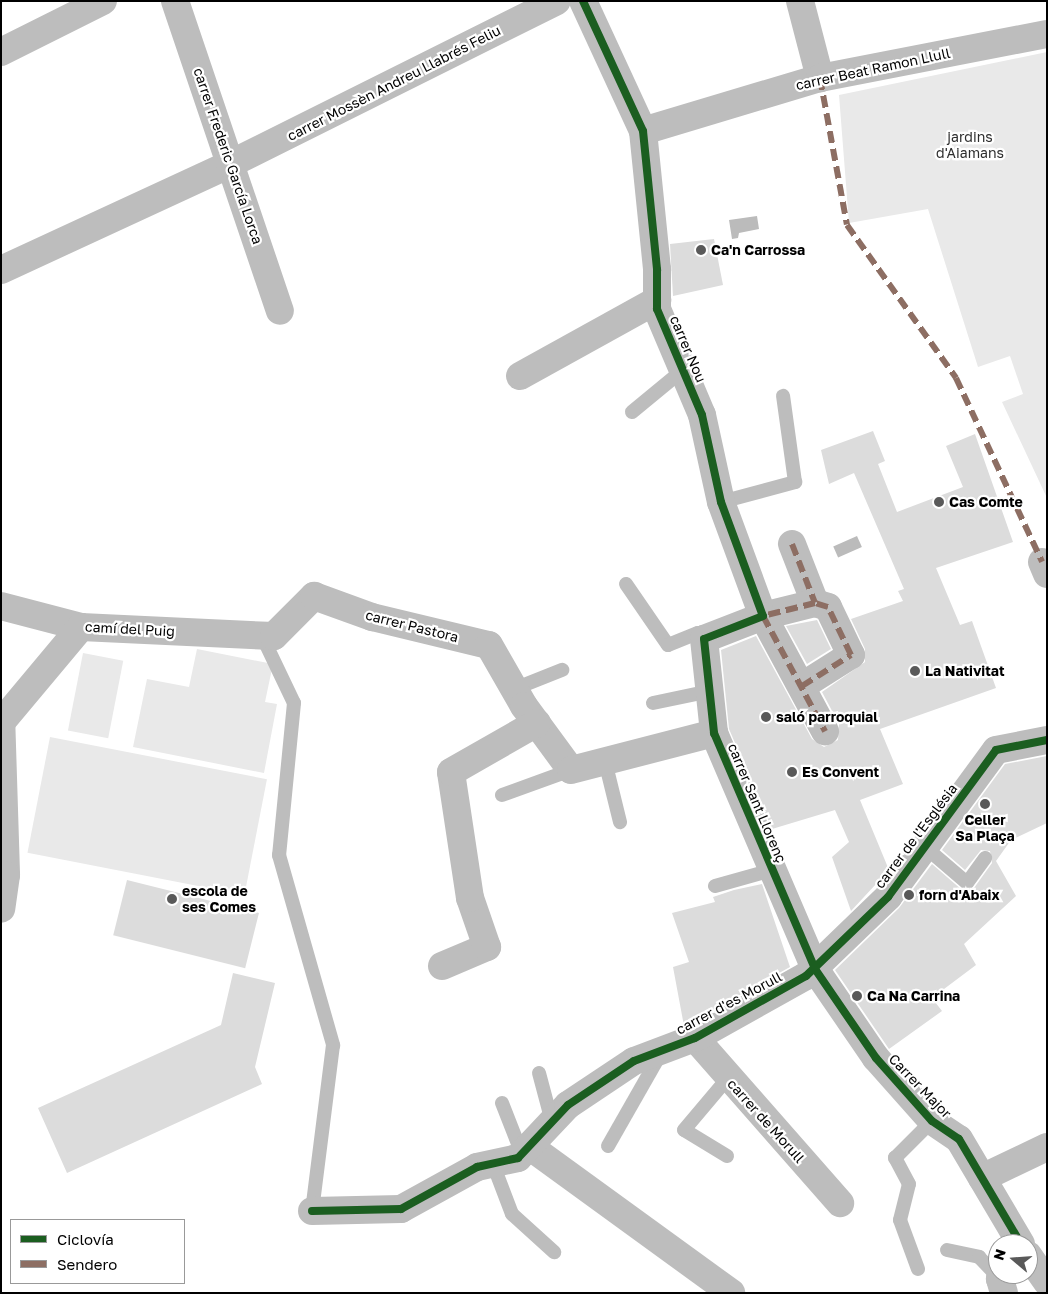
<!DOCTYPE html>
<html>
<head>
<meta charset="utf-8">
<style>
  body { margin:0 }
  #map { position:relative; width:1048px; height:1294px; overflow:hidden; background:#fff; font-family:"Golos Text",sans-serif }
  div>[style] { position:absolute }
  .green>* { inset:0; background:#e9e9e9; transform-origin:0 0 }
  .water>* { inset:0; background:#bbb; transform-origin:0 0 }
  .building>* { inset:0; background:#dcdcdc; transform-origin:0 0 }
  .lane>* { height:14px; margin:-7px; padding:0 7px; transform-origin:7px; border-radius:7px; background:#bdbdbd }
  .street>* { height:28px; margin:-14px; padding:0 14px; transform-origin:14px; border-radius:14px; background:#bdbdbd }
  .quiet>* { height:6px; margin-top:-3px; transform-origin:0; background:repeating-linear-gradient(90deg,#8d6e63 0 12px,transparent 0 18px) }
  .cycleway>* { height:8px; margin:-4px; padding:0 4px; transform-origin:4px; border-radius:4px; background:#1b5e20 }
  .dots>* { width:14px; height:14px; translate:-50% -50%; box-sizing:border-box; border:2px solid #fff; border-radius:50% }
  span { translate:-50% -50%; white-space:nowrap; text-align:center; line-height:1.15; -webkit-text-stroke:4.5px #fff; paint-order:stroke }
  .street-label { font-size:14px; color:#000 }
  .park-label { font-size:14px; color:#2e2e2e }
  .poi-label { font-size:14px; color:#000; font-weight:700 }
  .left { translate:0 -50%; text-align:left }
  .frame { position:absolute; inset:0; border:2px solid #000; pointer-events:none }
  .legend { position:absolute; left:10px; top:1219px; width:175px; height:65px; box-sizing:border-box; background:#fff; border:1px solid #999; margin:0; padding:6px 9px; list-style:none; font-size:15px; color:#000 }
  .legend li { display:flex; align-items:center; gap:10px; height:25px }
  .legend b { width:25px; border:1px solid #999 }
  .north { position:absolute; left:988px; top:1234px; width:50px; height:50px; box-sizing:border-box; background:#fff; border:1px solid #999; border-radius:50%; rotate:288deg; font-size:14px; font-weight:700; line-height:20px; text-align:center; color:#000 }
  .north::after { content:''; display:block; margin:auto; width:18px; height:22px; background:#595959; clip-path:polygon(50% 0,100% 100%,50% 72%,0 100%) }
</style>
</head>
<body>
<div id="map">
  <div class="green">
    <i style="clip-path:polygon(1047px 52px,1047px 498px,1002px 402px,1023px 394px,1010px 356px,978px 367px,928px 209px,849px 223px,839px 95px)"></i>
    <i style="clip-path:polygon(197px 649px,273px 664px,265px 702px,277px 704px,264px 773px,133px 747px,147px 679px,189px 687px)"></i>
    <i style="left:83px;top:653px;width:41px;height:79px;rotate:11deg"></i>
    <i style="left:50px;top:737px;width:221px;height:118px;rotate:11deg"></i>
  </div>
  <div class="water">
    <i style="clip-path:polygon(757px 216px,759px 229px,739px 233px,738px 238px,732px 239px,729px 220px)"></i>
    <i style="left:857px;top:536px;width:12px;height:26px;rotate:66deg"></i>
  </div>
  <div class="building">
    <i style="clip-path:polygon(714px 239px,723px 285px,673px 296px,670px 244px)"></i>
    <i style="clip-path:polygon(873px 431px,885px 461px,878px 464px,897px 512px,963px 487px,946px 446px,975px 434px,1013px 542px,936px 568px,960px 625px,972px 621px,996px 688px,880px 729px,903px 784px,860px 800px,889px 870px,851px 911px,832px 857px,849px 842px,835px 810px,772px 829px,729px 729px,721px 650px,756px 636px,812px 739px,824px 747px,838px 740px,839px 724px,822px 692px,865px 662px,865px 649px,851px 619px,903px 601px,898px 591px,904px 589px,854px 473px,829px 484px,821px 450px)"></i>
    <i style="clip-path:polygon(817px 620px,831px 649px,807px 664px,786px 626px)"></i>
    <i style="clip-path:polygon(1047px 756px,1047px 823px,1011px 840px,996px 861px,1016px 896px,964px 944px,976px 965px,932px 998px,942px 1011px,889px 1049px,835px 970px,899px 908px,932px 864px,962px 890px,974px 888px,992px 863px,990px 851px,981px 850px,965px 870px,942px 850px,1005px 764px)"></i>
    <i style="left:127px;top:880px;width:136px;height:57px;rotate:14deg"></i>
    <i style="clip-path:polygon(762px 884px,790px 967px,684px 1026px,673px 967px,689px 962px,672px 913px,715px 902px,713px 897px,734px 890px)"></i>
    <i style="clip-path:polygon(233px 973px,275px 983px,255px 1067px,262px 1084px,67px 1173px,38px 1108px,221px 1025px)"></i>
  </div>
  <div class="lane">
    <i style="left:632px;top:412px;width:66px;rotate:-39.5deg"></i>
    <i style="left:721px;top:502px;width:77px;rotate:-15.1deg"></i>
    <i style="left:795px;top:482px;width:87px;rotate:-97.9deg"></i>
    <i style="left:626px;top:584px;width:74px;rotate:55.5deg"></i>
    <i style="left:668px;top:645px;width:32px;rotate:-22deg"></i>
    <i style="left:698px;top:633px;width:8px;rotate:45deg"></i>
    <i style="left:262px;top:636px;width:74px;rotate:64.5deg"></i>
    <i style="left:294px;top:703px;width:153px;rotate:95.6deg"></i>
    <i style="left:279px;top:855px;width:198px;rotate:74.1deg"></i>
    <i style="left:333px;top:1045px;width:167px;rotate:97.2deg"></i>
    <i style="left:514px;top:689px;width:52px;rotate:-21.6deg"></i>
    <i style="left:653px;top:703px;width:58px;rotate:-11.9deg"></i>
    <i style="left:605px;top:761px;width:63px;rotate:76.2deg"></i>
    <i style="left:502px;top:795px;width:73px;rotate:-19.9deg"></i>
    <i style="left:925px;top:847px;width:55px;rotate:40.6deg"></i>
    <i style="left:967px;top:883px;width:31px;rotate:-54deg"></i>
    <i style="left:715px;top:886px;width:59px;rotate:-15.7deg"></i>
    <i style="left:539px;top:1073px;width:51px;rotate:75.1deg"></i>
    <i style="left:502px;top:1103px;width:55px;rotate:68.6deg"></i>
    <i style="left:608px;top:1146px;width:107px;rotate:-60.3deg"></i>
    <i style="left:727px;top:1156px;width:50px;rotate:-148.8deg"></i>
    <i style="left:684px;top:1130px;width:68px;rotate:-49.8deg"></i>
    <i style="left:493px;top:1164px;width:53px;rotate:69.2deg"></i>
    <i style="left:512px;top:1214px;width:57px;rotate:42.1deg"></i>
    <i style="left:947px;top:1250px;width:33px;rotate:12deg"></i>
    <i style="left:979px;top:1257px;width:30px;rotate:46deg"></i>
    <i style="left:918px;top:1269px;width:52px;rotate:-110.2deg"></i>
    <i style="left:900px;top:1220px;width:37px;rotate:-76deg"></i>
    <i style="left:909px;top:1184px;width:30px;rotate:-118deg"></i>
    <i style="left:895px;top:1158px;width:52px;rotate:-45deg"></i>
  </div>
  <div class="street">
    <i style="left:175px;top:1px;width:327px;rotate:71.3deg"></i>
    <i style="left:583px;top:1px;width:143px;rotate:65.2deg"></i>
    <i style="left:643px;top:131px;width:140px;rotate:84.2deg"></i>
    <i style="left:657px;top:270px;width:39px;rotate:90deg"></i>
    <i style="left:657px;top:309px;width:115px;rotate:67deg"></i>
    <i style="left:702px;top:415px;width:89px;rotate:77.7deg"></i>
    <i style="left:721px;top:502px;width:121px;rotate:69.8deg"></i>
    <i style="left:763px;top:616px;width:63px;rotate:158.7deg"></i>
    <i style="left:704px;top:639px;width:95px;rotate:83.9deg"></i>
    <i style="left:714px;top:733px;width:257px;rotate:66.8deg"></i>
    <i style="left:815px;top:969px;width:108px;rotate:55.6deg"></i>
    <i style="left:876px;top:1058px;width:84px;rotate:48.4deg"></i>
    <i style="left:932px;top:1121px;width:32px;rotate:34deg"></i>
    <i style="left:959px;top:1139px;width:122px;rotate:59.4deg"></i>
    <i style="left:800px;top:1px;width:80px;rotate:75.4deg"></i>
    <i style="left:1px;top:52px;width:114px;rotate:-26.6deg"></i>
    <i style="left:643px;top:131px;width:185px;rotate:-16.7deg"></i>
    <i style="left:820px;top:78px;width:231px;rotate:-11deg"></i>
    <i style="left:1px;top:270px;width:252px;rotate:-24.8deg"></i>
    <i style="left:230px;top:164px;width:365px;rotate:-26.5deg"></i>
    <i style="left:520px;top:376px;width:157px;rotate:-29deg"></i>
    <i style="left:792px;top:544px;width:63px;rotate:68.7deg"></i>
    <i style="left:1042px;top:562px;width:13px;rotate:67deg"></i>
    <i style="left:1px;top:606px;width:83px;rotate:14.7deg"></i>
    <i style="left:81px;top:627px;width:193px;rotate:2.7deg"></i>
    <i style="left:274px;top:636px;width:57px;rotate:-45deg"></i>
    <i style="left:314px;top:596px;width:62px;rotate:19.9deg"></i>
    <i style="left:372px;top:617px;width:120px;rotate:13.5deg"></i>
    <i style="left:489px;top:645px;width:70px;rotate:60.2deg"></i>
    <i style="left:524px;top:706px;width:79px;rotate:53.7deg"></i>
    <i style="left:571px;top:770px;width:148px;rotate:-14.5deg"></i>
    <i style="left:802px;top:686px;width:58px;rotate:-32.3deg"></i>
    <i style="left:851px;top:655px;width:53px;rotate:-115.6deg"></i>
    <i style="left:828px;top:607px;width:14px;rotate:-163deg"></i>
    <i style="left:815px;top:603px;width:54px;rotate:166deg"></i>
    <i style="left:763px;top:616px;width:131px;rotate:61.7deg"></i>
    <i style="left:1px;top:714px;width:161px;rotate:88.2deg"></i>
    <i style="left:6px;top:875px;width:34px;rotate:98deg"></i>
    <i style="left:4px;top:719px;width:120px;rotate:-50.1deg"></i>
    <i style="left:442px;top:966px;width:49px;rotate:-22.9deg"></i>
    <i style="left:487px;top:947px;width:52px;rotate:-109.1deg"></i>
    <i style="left:470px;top:898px;width:127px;rotate:-98.6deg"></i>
    <i style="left:451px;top:772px;width:99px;rotate:-29.7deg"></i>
    <i style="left:695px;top:1038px;width:220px;rotate:48.7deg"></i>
    <i style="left:529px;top:1146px;width:250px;rotate:36deg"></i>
    <i style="left:982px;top:1178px;width:72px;rotate:-25.5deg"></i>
    <i style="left:312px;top:1211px;width:89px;rotate:-1.3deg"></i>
    <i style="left:401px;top:1209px;width:87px;rotate:-28.9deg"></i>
    <i style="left:477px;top:1167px;width:42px;rotate:-12.4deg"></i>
    <i style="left:518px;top:1158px;width:73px;rotate:-46.7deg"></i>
    <i style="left:568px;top:1105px;width:79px;rotate:-33.7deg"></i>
    <i style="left:634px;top:1061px;width:65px;rotate:-20.7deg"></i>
    <i style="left:695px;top:1038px;width:127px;rotate:-29.2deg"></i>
    <i style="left:806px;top:976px;width:114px;rotate:-43.9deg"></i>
    <i style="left:888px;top:897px;width:182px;rotate:-53.7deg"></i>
    <i style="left:996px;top:750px;width:52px;rotate:-11.1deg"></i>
    <i style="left:1028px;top:1255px;width:33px;rotate:55deg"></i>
    <i style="left:1004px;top:1293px;width:15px;rotate:-106deg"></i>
    <i style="left:1000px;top:1279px;width:8px;rotate:-40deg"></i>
  </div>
  <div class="quiet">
    <i style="left:820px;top:78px;width:149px;rotate:79.6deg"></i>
    <i style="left:847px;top:225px;width:188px;rotate:54.5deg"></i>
    <i style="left:956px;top:378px;width:203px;rotate:64.9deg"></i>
    <i style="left:792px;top:544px;width:63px;rotate:68.7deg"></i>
    <i style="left:802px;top:686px;width:58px;rotate:-32.3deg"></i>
    <i style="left:851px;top:655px;width:53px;rotate:-115.6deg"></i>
    <i style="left:828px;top:607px;width:14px;rotate:-163deg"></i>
    <i style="left:815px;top:603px;width:54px;rotate:166deg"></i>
    <i style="left:763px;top:616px;width:131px;rotate:61.7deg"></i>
  </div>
  <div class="cycleway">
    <i style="left:583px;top:1px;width:143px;rotate:65.2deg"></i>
    <i style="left:643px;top:131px;width:140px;rotate:84.2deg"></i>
    <i style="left:657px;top:270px;width:39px;rotate:90deg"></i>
    <i style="left:657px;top:309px;width:115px;rotate:67deg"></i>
    <i style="left:702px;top:415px;width:89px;rotate:77.7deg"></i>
    <i style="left:721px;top:502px;width:121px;rotate:69.8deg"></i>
    <i style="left:763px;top:616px;width:63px;rotate:158.7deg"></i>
    <i style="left:704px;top:639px;width:95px;rotate:83.9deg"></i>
    <i style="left:714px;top:733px;width:257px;rotate:66.8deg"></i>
    <i style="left:815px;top:969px;width:108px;rotate:55.6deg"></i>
    <i style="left:876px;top:1058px;width:84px;rotate:48.4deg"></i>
    <i style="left:932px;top:1121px;width:32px;rotate:34deg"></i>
    <i style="left:959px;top:1139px;width:122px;rotate:59.4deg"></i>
    <i style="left:312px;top:1211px;width:89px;rotate:-1.3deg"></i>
    <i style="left:401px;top:1209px;width:87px;rotate:-28.9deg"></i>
    <i style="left:477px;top:1167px;width:42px;rotate:-12.4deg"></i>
    <i style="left:518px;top:1158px;width:73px;rotate:-46.7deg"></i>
    <i style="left:568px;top:1105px;width:79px;rotate:-33.7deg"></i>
    <i style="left:634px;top:1061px;width:65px;rotate:-20.7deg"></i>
    <i style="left:695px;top:1038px;width:127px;rotate:-29.2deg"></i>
    <i style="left:806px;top:976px;width:114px;rotate:-43.9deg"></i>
    <i style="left:888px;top:897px;width:182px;rotate:-53.7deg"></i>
    <i style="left:996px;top:750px;width:52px;rotate:-11.1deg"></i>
  </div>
  <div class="dots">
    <i style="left:701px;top:250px;background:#595959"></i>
    <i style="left:939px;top:502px;background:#595959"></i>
    <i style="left:915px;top:671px;background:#595959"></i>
    <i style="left:766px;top:717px;background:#595959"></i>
    <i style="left:792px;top:772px;background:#595959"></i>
    <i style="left:985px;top:804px;background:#595959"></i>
    <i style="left:909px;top:895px;background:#595959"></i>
    <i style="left:172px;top:899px;background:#595959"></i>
    <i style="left:857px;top:996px;background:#595959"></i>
  </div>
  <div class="street-label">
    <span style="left:873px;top:69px;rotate:-12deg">carrer Beat Ramon Llull</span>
    <span style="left:394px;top:83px;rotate:-27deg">carrer Mossèn Andreu Llabrés Feliu</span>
    <span style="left:228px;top:156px;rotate:71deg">carrer Frederic García Lorca</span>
    <span style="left:688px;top:349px;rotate:67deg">carrer Nou</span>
    <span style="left:412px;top:626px;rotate:14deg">carrer Pastora</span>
    <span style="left:130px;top:629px;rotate:3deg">camí del Puig</span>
    <span style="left:757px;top:803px;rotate:67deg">carrer Sant Llorenç</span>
    <span style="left:916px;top:836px;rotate:-53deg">carrer de l'Església</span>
    <span style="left:729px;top:1003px;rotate:-28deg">carrer d'es Morull</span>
    <span style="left:920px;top:1086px;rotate:46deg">Carrer Major</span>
    <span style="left:766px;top:1121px;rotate:48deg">carrer de Morull</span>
  </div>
  <div class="park-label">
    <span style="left:970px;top:145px">jardins<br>d'Aiamans</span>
  </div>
  <div class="poi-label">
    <span class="left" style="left:711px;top:250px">Ca'n Carrossa</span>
    <span class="left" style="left:949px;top:502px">Cas Comte</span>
    <span class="left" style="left:925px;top:671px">La Nativitat</span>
    <span class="left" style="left:776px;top:717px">saló parroquial</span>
    <span class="left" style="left:802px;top:772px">Es Convent</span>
    <span style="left:985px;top:828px">Celler<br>Sa Plaça</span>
    <span class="left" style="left:182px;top:899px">escola de<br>ses Comes</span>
    <span class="left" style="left:919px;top:895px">forn d'Abaix</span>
    <span class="left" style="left:867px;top:996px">Ca Na Carrina</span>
  </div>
  <div class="frame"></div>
  <ul class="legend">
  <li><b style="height:6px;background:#1b5e20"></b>Ciclovía</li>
  <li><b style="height:6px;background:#8d6e63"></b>Sendero</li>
  </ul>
  <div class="north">N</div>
</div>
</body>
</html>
